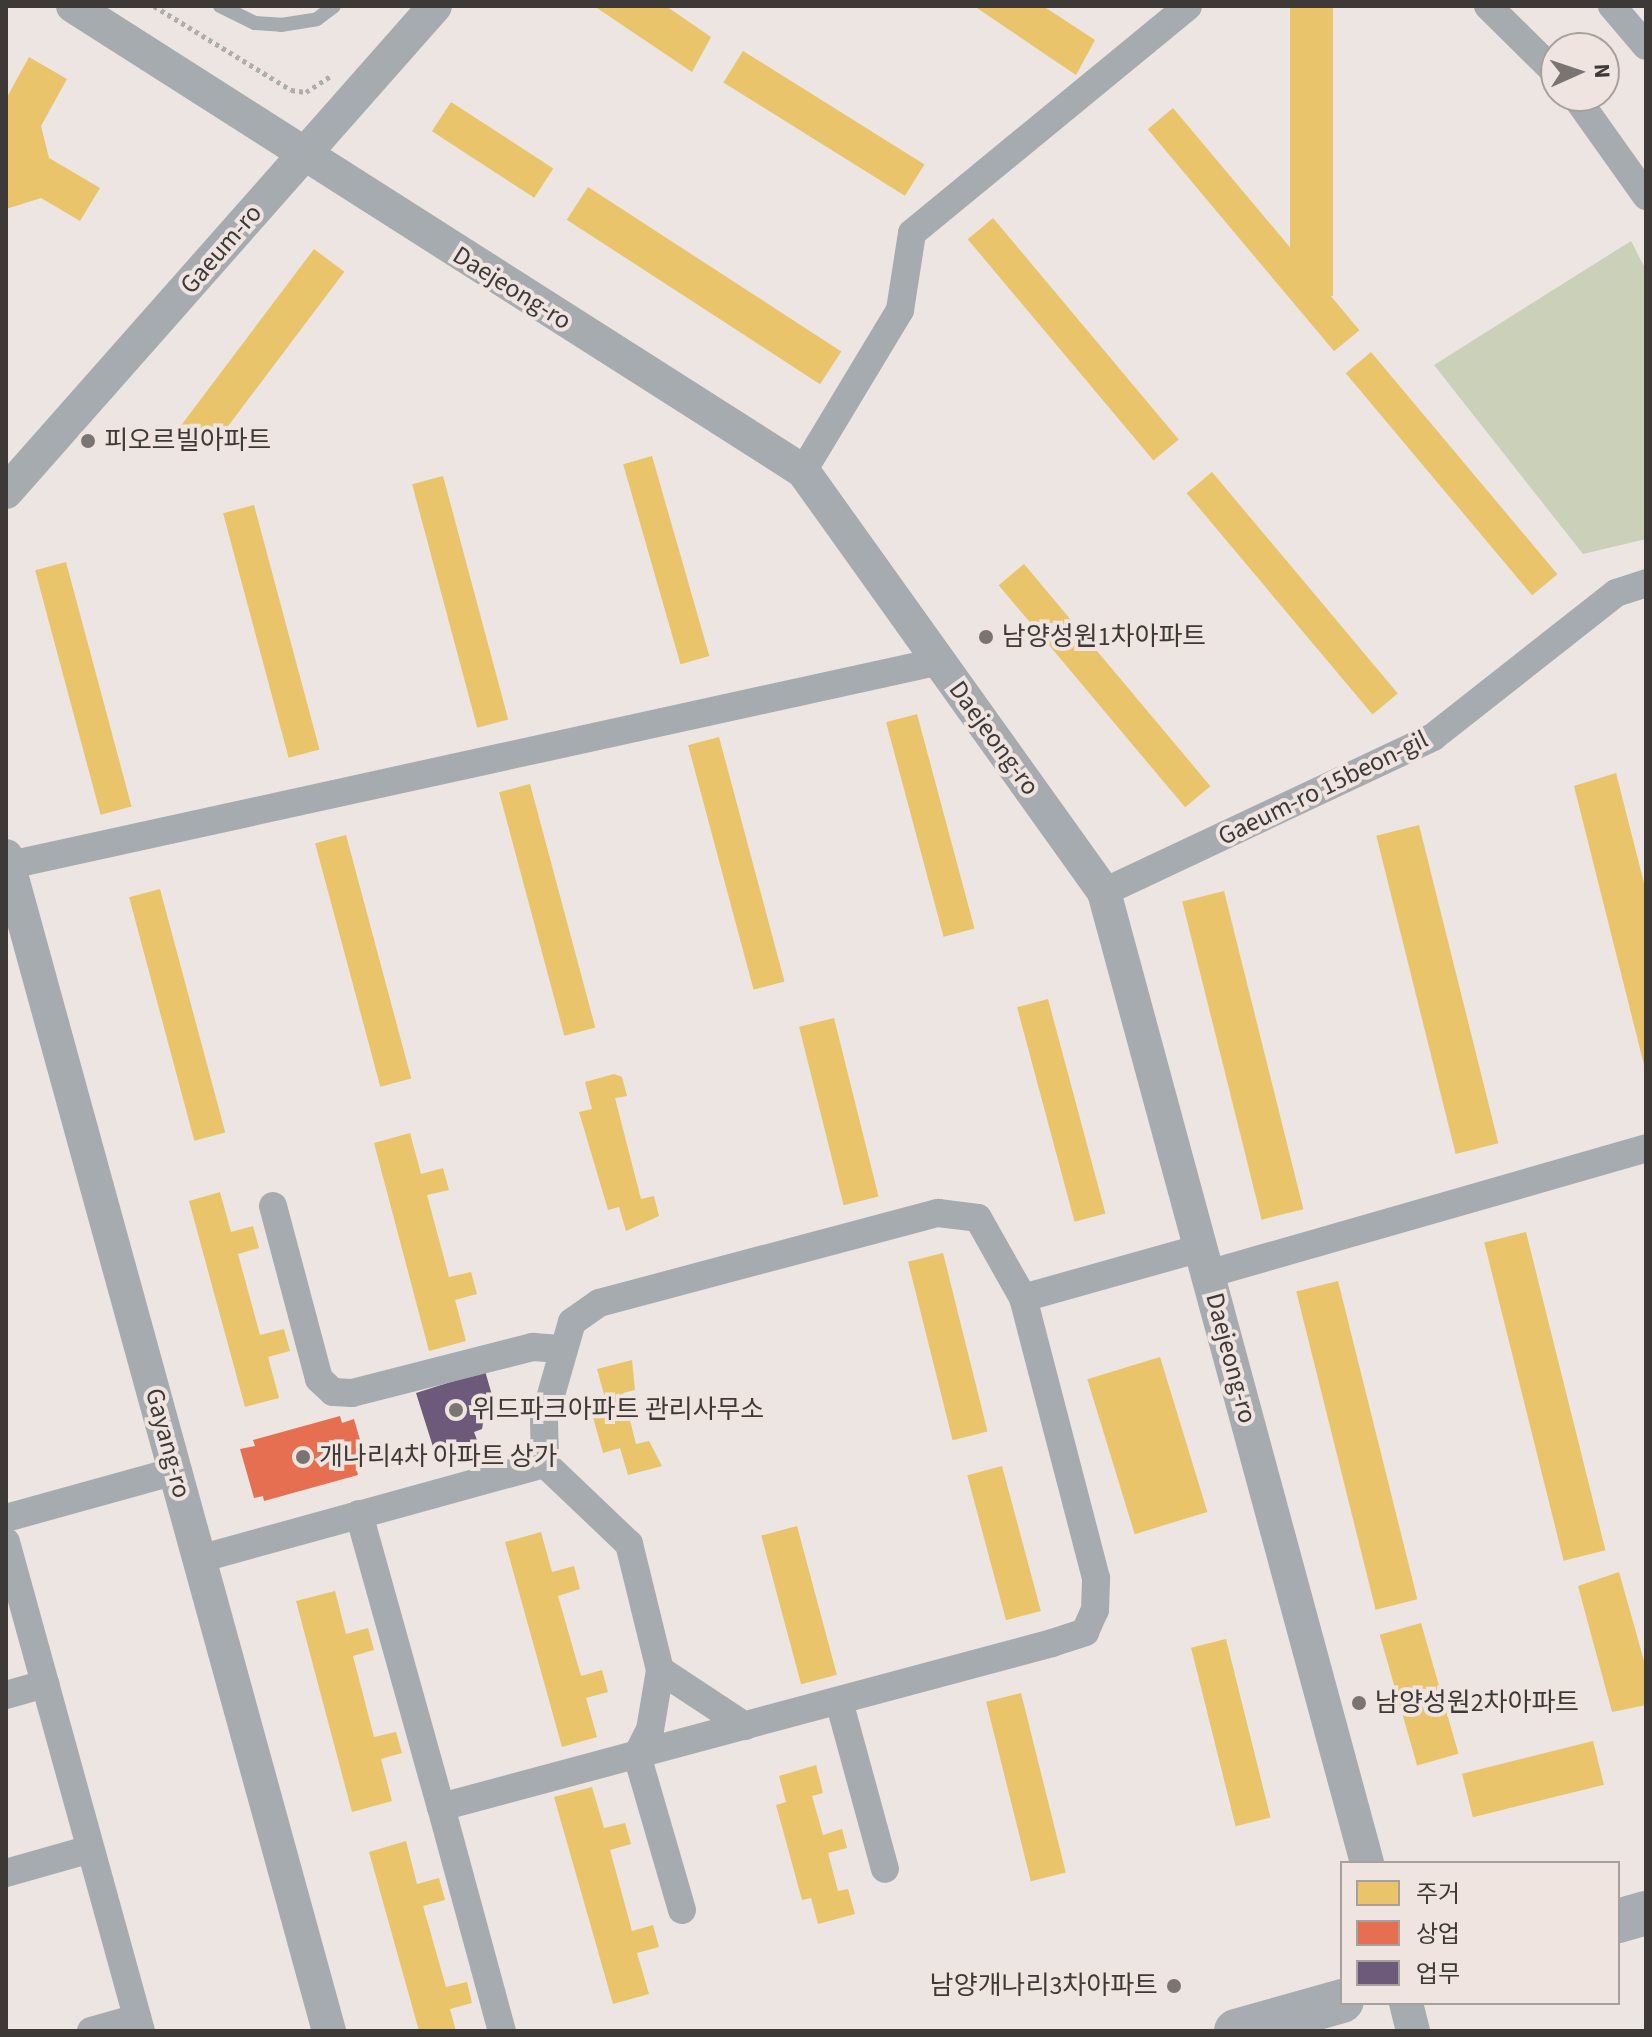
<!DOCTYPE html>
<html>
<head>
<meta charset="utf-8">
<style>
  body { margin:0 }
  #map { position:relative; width:1652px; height:2037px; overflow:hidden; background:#ece5e2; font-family:"Source Sans 3","Noto Sans KR",sans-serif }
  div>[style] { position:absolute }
  .green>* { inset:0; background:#cad1b8 }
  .homes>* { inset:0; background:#e9c46a; transform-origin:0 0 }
  .shops>* { inset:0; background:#e76f51 }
  .offices>* { inset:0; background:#6d597a }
  .path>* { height:5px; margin-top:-2.5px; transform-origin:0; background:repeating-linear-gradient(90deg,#acaeaf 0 4px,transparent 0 8px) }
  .service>* { height:14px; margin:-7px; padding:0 7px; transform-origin:7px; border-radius:7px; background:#a5abaf }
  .minor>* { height:28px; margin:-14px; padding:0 14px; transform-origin:14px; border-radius:14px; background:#a5abaf }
  .tertiary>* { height:34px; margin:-17px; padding:0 17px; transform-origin:17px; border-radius:17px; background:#a5abaf }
  .primary>* { height:44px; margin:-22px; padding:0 22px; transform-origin:22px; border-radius:22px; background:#a6acaf }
  .dots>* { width:22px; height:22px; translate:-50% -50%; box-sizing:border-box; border:4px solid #efe4df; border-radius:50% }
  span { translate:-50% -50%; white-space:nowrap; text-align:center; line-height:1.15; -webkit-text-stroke:8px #efe4df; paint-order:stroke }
  .street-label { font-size:26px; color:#3d3937 }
  .poi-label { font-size:26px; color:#3d3937 }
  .left { translate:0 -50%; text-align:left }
  .right { translate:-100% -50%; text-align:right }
  .frame { position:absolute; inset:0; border:8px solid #3d3937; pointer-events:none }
  .legend { position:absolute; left:1340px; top:1861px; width:280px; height:144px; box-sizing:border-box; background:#efe4df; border:2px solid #a8a09c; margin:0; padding:10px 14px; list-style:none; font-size:24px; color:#3d3937 }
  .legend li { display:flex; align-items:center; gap:16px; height:40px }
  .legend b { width:40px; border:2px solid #a8a09c }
  .north { position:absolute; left:1540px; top:32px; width:80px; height:80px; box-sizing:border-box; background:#efe4df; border:2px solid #a8a09c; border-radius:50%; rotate:87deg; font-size:22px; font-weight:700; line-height:32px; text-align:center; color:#3d3937 }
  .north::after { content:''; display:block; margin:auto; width:28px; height:36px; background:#7a7573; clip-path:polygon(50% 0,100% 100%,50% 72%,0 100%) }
</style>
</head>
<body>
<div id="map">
  <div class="green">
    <i style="clip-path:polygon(1631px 241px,1646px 270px,1646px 539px,1583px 554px,1434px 365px)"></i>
  </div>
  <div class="homes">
    <i style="clip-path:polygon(594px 6px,666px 6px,711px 37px,692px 72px)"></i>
    <i style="clip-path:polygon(974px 6px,1043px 6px,1095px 40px,1076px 75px)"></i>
    <i style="left:1290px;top:6px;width:43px;height:290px"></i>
    <i style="left:743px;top:51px;width:214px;height:37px;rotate:32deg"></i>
    <i style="clip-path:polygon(29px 57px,67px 79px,41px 126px,49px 158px,100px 188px,80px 221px,41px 198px,6px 209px,6px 99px)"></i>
    <i style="left:451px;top:102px;width:122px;height:35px;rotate:33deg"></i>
    <i style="left:1173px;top:108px;width:290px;height:33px;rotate:50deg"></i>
    <i style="left:588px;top:187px;width:302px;height:39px;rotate:33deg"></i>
    <i style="left:993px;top:218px;width:289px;height:33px;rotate:50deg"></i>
    <i style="left:314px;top:249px;width:38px;height:221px;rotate:37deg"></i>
    <i style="left:1371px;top:352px;width:290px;height:33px;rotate:50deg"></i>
    <i style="left:652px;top:456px;width:208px;height:30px;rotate:74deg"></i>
    <i style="left:1212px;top:472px;width:289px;height:33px;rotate:50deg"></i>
    <i style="left:443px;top:476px;width:252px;height:32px;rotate:75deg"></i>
    <i style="left:254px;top:505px;width:253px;height:32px;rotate:75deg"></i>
    <i style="left:66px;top:562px;width:253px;height:32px;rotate:75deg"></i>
    <i style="left:1024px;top:564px;width:290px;height:33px;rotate:50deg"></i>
    <i style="left:917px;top:714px;width:222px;height:32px;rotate:75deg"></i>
    <i style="left:719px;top:737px;width:253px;height:32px;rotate:75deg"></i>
    <i style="clip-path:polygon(1616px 773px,1646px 891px,1645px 1069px,1574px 786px)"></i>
    <i style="left:530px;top:784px;width:252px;height:32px;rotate:75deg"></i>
    <i style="left:1419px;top:825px;width:328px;height:44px;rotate:76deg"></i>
    <i style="left:346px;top:835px;width:252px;height:32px;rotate:75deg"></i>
    <i style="left:160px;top:889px;width:252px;height:32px;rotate:75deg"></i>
    <i style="left:1224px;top:891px;width:328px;height:43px;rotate:76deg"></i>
    <i style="left:1048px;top:999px;width:222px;height:32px;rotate:75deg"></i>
    <i style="left:834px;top:1018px;width:184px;height:36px;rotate:76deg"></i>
    <i style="clip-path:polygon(614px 1074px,622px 1077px,627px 1096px,615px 1098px,641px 1199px,654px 1196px,659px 1216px,626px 1231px,619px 1207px,608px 1210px,579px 1112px,592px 1109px,585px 1082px)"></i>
    <i style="clip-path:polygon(410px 1133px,421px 1174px,443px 1168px,449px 1190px,427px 1195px,449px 1277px,471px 1272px,477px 1294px,455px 1300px,466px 1341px,429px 1351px,374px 1143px)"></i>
    <i style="clip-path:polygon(220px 1192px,231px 1232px,253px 1226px,259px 1248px,238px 1254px,260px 1335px,284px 1329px,290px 1351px,268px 1357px,279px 1398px,245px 1407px,189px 1201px)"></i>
    <i style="left:1526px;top:1232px;width:328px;height:43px;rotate:76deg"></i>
    <i style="left:943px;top:1253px;width:184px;height:36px;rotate:76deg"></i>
    <i style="left:1338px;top:1281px;width:328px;height:43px;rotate:76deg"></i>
    <i style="left:1160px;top:1357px;width:162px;height:76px;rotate:73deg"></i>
    <i style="clip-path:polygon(632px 1360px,635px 1390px,623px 1393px,636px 1444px,649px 1441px,662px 1466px,628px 1475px,620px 1448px,603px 1453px,589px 1403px,605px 1398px,597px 1369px)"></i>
    <i style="left:1002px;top:1466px;width:150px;height:36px;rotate:75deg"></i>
    <i style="left:797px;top:1526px;width:154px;height:37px;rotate:75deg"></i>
    <i style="clip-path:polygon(541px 1532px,552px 1572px,574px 1566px,580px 1589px,558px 1596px,581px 1676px,602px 1670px,608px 1692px,586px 1698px,597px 1737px,562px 1747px,505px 1542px)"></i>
    <i style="clip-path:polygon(1619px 1572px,1646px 1668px,1646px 1705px,1612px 1712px,1578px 1586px)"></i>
    <i style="clip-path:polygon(335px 1591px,346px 1634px,368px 1628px,374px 1650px,353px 1656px,374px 1737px,396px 1732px,402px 1753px,381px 1759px,392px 1801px,352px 1812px,296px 1601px)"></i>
    <i style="left:1421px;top:1623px;width:136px;height:43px;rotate:74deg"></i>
    <i style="left:1226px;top:1639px;width:184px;height:36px;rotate:76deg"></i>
    <i style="left:1021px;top:1693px;width:185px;height:36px;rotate:76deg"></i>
    <i style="left:1593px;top:1741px;width:45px;height:135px;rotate:76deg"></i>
    <i style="clip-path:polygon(816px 1765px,823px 1793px,812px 1796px,823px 1835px,842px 1829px,847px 1848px,828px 1853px,838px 1891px,848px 1889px,855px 1914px,818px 1924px,811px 1898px,802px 1900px,776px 1805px,786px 1802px,779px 1776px)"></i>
    <i style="clip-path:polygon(592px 1787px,604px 1828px,625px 1823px,631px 1844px,610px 1850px,632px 1931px,653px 1925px,659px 1947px,637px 1953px,649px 1994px,613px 2004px,554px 1797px)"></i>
    <i style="clip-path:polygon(406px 1841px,417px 1884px,439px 1878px,445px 1900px,423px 1906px,446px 1987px,467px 1982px,472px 2003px,450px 2009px,456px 2031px,419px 2031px,369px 1852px)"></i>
  </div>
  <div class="shops">
    <i style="clip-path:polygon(340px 1416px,342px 1423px,354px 1419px,367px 1464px,356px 1467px,358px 1475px,264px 1501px,263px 1496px,254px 1498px,240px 1449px,255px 1446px,253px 1440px)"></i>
  </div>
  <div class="offices">
    <i style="clip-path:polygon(485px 1371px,496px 1409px,485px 1412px,482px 1429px,474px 1432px,477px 1440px,435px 1453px,416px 1393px)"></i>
  </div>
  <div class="path">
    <i style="left:154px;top:6px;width:161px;rotate:31.5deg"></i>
    <i style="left:291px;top:90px;width:15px;rotate:8deg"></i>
    <i style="left:306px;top:92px;width:31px;rotate:-33deg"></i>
  </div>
  <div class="service">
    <i style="left:220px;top:6px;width:39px;rotate:26deg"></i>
    <i style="left:255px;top:23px;width:26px;rotate:4deg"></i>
    <i style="left:281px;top:25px;width:36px;rotate:-9deg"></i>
    <i style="left:317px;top:19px;width:21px;rotate:-37deg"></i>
  </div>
  <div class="minor">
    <i style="left:1488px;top:6px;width:95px;rotate:44.6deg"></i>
    <i style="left:1612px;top:6px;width:52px;rotate:49.6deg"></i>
    <i style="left:1575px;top:96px;width:123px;rotate:54.6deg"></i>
    <i style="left:803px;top:471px;width:188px;rotate:-58.9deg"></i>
    <i style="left:900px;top:310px;width:78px;rotate:-81.1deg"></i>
    <i style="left:912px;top:233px;width:357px;rotate:-39.4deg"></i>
    <i style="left:10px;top:865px;width:952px;rotate:-12.37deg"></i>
    <i style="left:1104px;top:892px;width:364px;rotate:-25.2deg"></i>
    <i style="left:1433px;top:737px;width:233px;rotate:-38.2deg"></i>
    <i style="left:1616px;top:593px;width:32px;rotate:-18deg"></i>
    <i style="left:273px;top:1206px;width:179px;rotate:75.1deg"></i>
    <i style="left:319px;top:1379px;width:19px;rotate:43deg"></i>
    <i style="left:333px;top:1392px;width:19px;rotate:3deg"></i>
    <i style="left:352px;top:1393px;width:187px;rotate:-14.3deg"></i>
    <i style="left:533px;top:1347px;width:28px;rotate:4deg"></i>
    <i style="left:1208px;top:1274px;width:456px;rotate:-16deg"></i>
    <i style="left:359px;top:1514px;width:304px;rotate:74.4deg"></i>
    <i style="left:441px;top:1807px;width:633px;rotate:-15.02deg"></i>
    <i style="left:1052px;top:1643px;width:35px;rotate:-18deg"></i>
    <i style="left:1085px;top:1632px;width:24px;rotate:-66deg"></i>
    <i style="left:1095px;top:1610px;width:32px;rotate:-88deg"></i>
    <i style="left:1096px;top:1578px;width:289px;rotate:-104.6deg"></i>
    <i style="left:6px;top:1518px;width:175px;rotate:-15.5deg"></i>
    <i style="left:6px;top:1542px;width:507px;rotate:74.57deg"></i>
    <i style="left:199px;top:1559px;width:359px;rotate:-15.4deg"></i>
    <i style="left:660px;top:1670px;width:102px;rotate:33.4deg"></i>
    <i style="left:6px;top:1695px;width:41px;rotate:-15.8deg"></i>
    <i style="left:839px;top:1701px;width:174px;rotate:74.7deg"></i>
    <i style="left:441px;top:1807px;width:232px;rotate:74.8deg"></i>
    <i style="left:6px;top:1873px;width:87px;rotate:-15.9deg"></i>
    <i style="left:682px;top:1910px;width:161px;rotate:-106.2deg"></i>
    <i style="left:637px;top:1755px;width:28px;rotate:-63deg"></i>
    <i style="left:650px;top:1730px;width:61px;rotate:-80.5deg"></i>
    <i style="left:660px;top:1670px;width:130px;rotate:-103.8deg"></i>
    <i style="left:629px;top:1544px;width:116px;rotate:-136.4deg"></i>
    <i style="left:545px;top:1464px;width:45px;rotate:-91.3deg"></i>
    <i style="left:544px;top:1419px;width:101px;rotate:-73.9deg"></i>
    <i style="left:572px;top:1322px;width:33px;rotate:-35deg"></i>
    <i style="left:599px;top:1303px;width:351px;rotate:-14.9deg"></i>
    <i style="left:938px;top:1213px;width:40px;rotate:7.1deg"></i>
    <i style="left:978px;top:1218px;width:92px;rotate:60.6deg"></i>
    <i style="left:1023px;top:1298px;width:185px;rotate:-15.7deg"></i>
    <i style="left:91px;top:2031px;width:48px;rotate:-15.8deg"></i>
  </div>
  <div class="tertiary">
    <i style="left:73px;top:6px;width:866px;rotate:32.5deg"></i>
    <i style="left:803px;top:471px;width:518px;rotate:54.44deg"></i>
    <i style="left:1104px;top:892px;width:1006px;rotate:74.84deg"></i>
    <i style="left:6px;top:492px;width:648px;rotate:-48.56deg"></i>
    <i style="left:6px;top:856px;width:1219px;rotate:74.63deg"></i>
    <i style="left:1406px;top:2003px;width:29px;rotate:76deg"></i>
  </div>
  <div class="primary">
    <i style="left:1618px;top:1921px;width:29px;rotate:-16deg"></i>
    <i style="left:1236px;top:2031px;width:110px;rotate:-15.8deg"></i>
  </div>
  <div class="dots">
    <i style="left:88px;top:441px;background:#7a7573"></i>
    <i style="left:986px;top:637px;background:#7a7573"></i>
    <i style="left:456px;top:1410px;background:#7a7573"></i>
    <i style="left:303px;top:1457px;background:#7a7573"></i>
    <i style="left:1359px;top:1703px;background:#7a7573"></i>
    <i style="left:1174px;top:1986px;background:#7a7573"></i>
  </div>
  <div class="street-label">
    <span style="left:221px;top:249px;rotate:-49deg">Gaeum-ro</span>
    <span style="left:512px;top:288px;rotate:32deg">Daejeong-ro</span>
    <span style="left:994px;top:738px;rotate:54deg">Daejeong-ro</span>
    <span style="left:1323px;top:788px;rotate:-26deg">Gaeum-ro 15beon-gil</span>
    <span style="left:1231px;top:1358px;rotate:75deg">Daejeong-ro</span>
    <span style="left:168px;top:1443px;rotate:75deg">Gayang-ro</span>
  </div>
  <div class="poi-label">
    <span class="left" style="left:104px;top:441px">피오르빌아파트</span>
    <span class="left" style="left:1002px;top:637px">남양성원1차아파트</span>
    <span class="left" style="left:472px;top:1410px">위드파크아파트 관리사무소</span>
    <span class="left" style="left:319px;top:1457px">개나리4차 아파트 상가</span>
    <span class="left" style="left:1375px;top:1703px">남양성원2차아파트</span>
    <span class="right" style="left:1158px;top:1986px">남양개나리3차아파트</span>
  </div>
  <div class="frame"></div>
  <ul class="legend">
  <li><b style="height:22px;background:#e9c46a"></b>주거</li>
  <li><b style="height:22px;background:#e76f51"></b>상업</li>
  <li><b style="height:22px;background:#6d597a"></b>업무</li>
  </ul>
  <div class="north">N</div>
</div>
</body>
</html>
